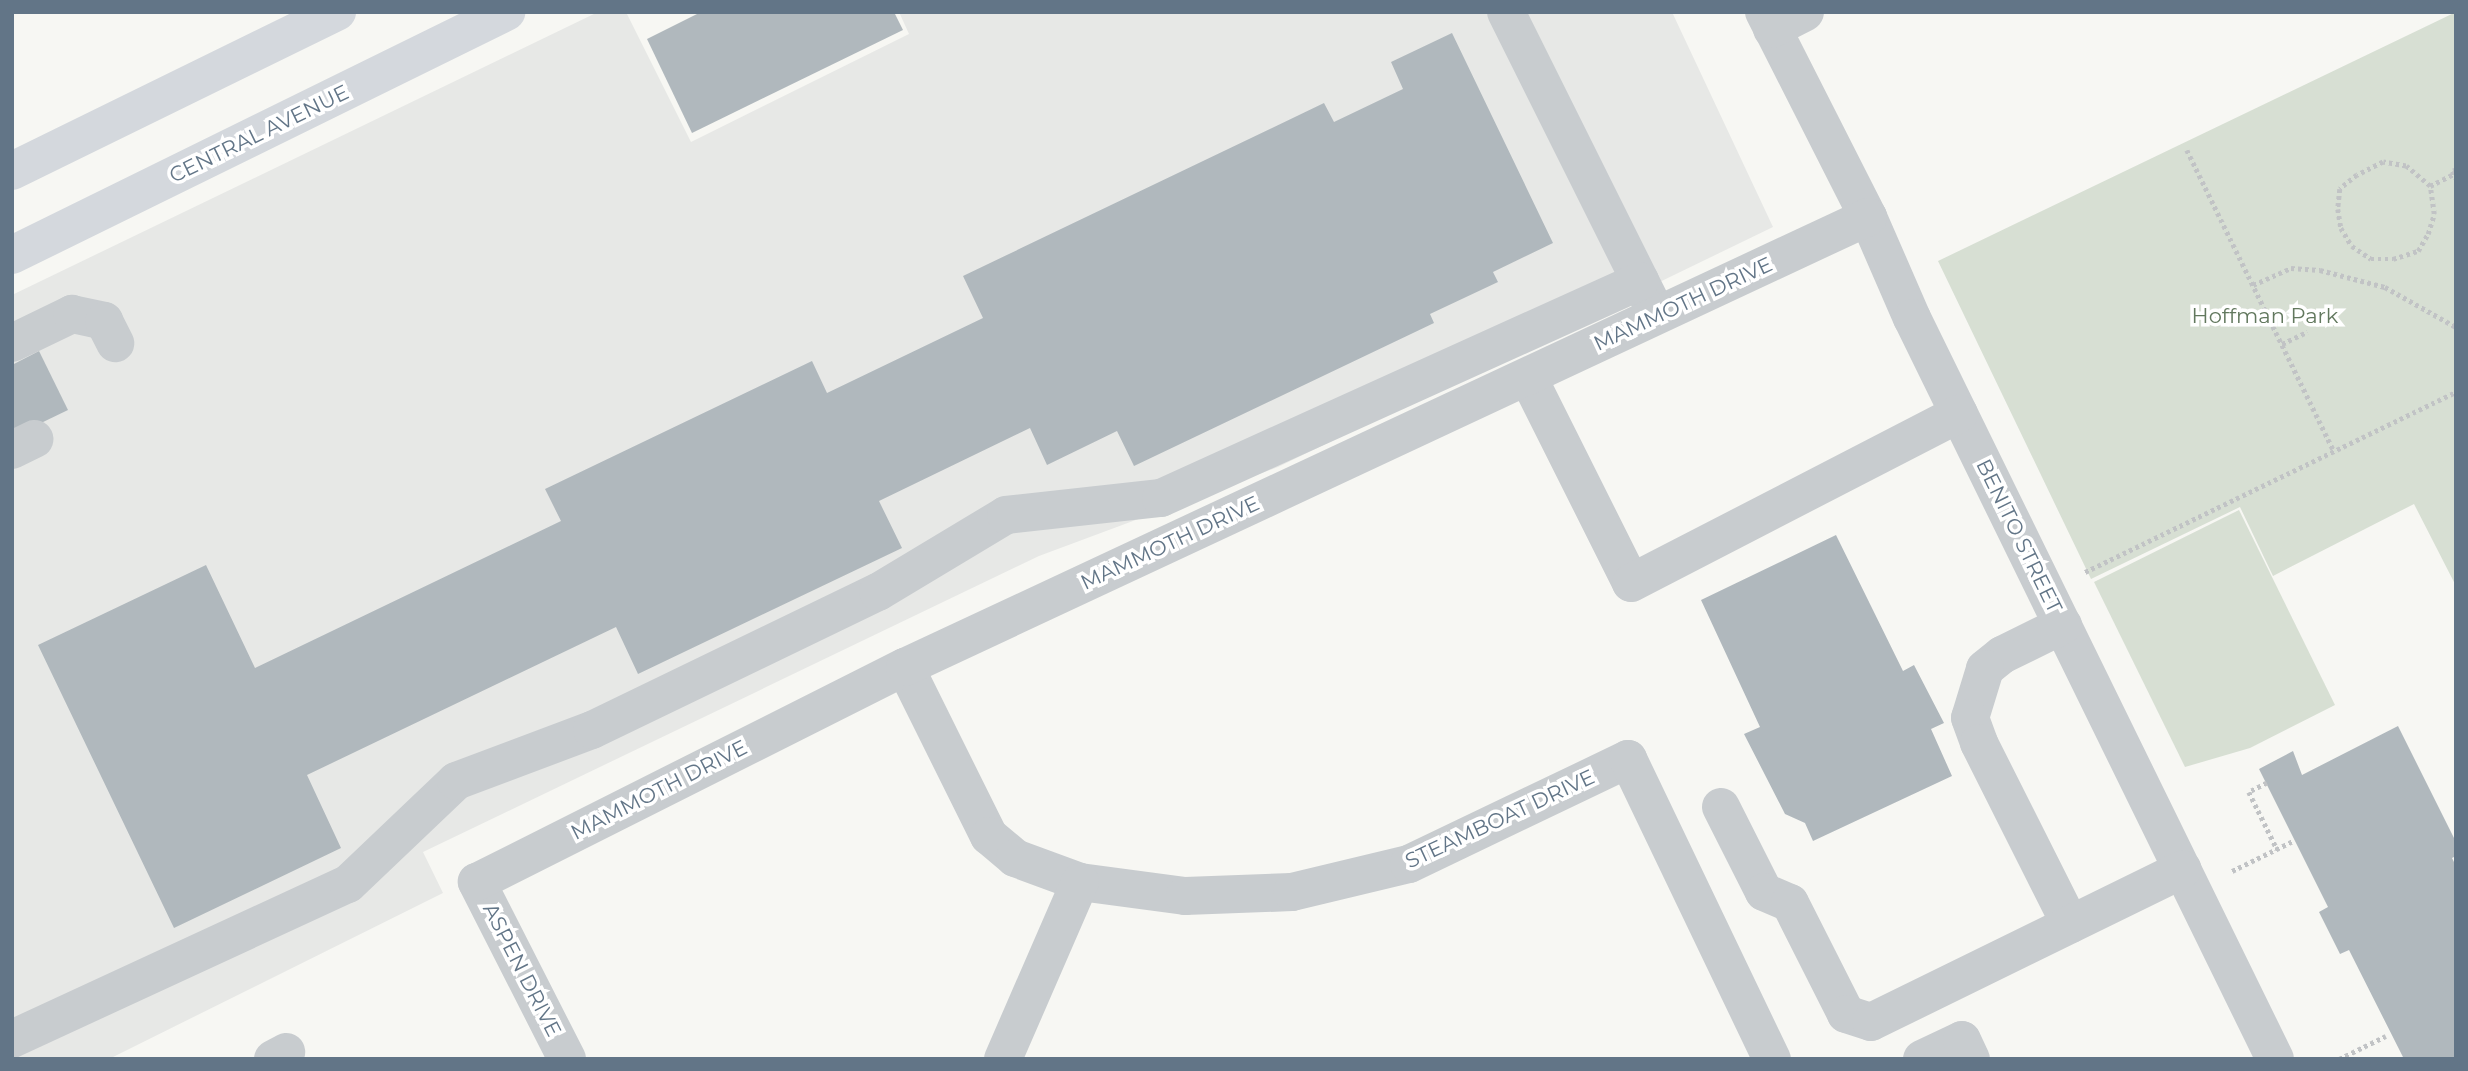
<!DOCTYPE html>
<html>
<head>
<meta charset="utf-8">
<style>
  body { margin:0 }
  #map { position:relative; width:2468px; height:1071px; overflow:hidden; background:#f7f7f3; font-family:Montserrat,sans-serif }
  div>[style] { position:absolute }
  .built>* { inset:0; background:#e7e8e6 }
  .green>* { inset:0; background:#d7dfd3 }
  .building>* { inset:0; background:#b0b8bd }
  .path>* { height:4.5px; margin-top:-2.25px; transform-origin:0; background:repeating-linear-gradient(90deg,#c1c3c5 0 3.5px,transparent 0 7px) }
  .minor>* { height:38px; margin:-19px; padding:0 19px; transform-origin:19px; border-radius:19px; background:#c8cccf }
  .major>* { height:38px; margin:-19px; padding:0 19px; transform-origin:19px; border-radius:19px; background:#d4d8dd }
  span { translate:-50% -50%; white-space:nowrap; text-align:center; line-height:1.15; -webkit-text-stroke:7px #fff; paint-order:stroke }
  .street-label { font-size:21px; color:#627587 }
  .park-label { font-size:21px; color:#62785e }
  .frame { position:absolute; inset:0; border:14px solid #627587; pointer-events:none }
</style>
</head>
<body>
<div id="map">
  <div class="built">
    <i style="clip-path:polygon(598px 12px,626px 12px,691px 142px,909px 34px,899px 12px,1672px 12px,1773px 227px,1278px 467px,1039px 556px,423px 852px,443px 893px,109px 1059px,12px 1059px,12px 295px)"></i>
  </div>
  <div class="green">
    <i style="clip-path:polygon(2456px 12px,2456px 586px,2414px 504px,2273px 576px,2240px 507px,2091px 579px,1938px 261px)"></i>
    <i style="clip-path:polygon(2239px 510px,2335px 705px,2250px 748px,2185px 767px,2094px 582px)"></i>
  </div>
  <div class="building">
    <i style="clip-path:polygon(701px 12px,894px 12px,903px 30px,692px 133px,647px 39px)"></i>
    <i style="clip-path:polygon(1452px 33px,1553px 243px,1493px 272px,1498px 282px,1430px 314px,1434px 323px,1134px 466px,1117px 431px,1047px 465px,1030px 428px,879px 501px,902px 548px,638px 674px,616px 627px,307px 775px,341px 848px,174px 928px,38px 645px,206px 565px,255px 668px,561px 521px,545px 489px,812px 361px,827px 393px,983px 318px,963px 276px,1324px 103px,1334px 122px,1403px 89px,1391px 62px)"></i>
    <i style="clip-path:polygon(39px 351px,68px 410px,12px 437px,12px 365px)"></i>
    <i style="clip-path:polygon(1836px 535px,1903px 671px,1914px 665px,1944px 723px,1931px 729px,1952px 776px,1813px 841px,1805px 823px,1785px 814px,1744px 734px,1760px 727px,1701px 600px)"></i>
    <i style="clip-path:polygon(2398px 726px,2456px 842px,2456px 856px,2452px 858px,2456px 866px,2456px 1059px,2404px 1059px,2349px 950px,2340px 954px,2319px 912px,2328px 907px,2259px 769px,2293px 751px,2302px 775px)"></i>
  </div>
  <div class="path">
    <i style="left:2187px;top:150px;width:335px;rotate:64deg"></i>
    <i style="left:2456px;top:170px;width:3px;rotate:162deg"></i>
    <i style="left:2453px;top:171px;width:8px;rotate:67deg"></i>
    <i style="left:2430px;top:186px;width:31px;rotate:-140deg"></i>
    <i style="left:2406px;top:166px;width:23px;rotate:-170deg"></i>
    <i style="left:2383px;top:162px;width:29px;rotate:153deg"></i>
    <i style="left:2357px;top:175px;width:22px;rotate:141deg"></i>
    <i style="left:2340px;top:189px;width:20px;rotate:96deg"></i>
    <i style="left:2338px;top:209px;width:19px;rotate:81deg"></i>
    <i style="left:2341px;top:228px;width:21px;rotate:59deg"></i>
    <i style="left:2352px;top:246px;width:23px;rotate:34deg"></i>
    <i style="left:2371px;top:259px;width:22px"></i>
    <i style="left:2393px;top:259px;width:26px;rotate:-18deg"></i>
    <i style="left:2418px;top:251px;width:20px;rotate:-60deg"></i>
    <i style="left:2428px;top:234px;width:21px;rotate:-73deg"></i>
    <i style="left:2434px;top:214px;width:28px;rotate:-98deg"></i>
    <i style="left:2430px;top:186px;width:27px;rotate:-27deg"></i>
    <i style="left:2253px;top:285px;width:42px;rotate:-24.1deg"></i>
    <i style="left:2291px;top:268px;width:29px;rotate:4deg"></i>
    <i style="left:2320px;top:270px;width:67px;rotate:14.7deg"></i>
    <i style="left:2385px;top:287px;width:81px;rotate:29.4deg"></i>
    <i style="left:2282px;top:344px;width:28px;rotate:-26deg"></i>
    <i style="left:2085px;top:572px;width:412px;rotate:-25.9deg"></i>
    <i style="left:2267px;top:783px;width:20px;rotate:153deg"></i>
    <i style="left:2249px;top:792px;width:64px;rotate:63.8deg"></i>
    <i style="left:2232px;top:871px;width:70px;rotate:-26.2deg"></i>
    <i style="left:2339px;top:1059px;width:52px;rotate:-26.1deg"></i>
  </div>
  <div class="minor">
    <i style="left:1506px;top:12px;width:327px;rotate:63.5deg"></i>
    <i style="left:1764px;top:12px;width:230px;rotate:63.1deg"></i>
    <i style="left:1868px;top:217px;width:110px;rotate:66.5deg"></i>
    <i style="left:1912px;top:318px;width:825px;rotate:63.9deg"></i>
    <i style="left:1772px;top:29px;width:37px;rotate:-27deg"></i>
    <i style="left:12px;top:343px;width:67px;rotate:-25.8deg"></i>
    <i style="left:72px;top:314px;width:33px;rotate:12deg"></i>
    <i style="left:104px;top:321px;width:25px;rotate:63deg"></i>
    <i style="left:1528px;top:377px;width:230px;rotate:63.4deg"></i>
    <i style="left:1631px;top:583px;width:369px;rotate:-27.3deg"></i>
    <i style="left:12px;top:450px;width:25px;rotate:-26deg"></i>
    <i style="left:2063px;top:625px;width:68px;rotate:153.8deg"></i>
    <i style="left:2002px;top:655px;width:22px;rotate:141deg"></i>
    <i style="left:1985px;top:669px;width:51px;rotate:107deg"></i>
    <i style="left:1970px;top:718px;width:27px;rotate:70deg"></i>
    <i style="left:1979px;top:743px;width:203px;rotate:63.3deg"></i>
    <i style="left:905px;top:667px;width:189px;rotate:63.6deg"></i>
    <i style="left:989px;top:836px;width:34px;rotate:40deg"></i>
    <i style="left:1015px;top:858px;width:69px;rotate:20.3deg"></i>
    <i style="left:1080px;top:882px;width:106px;rotate:7.6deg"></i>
    <i style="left:1185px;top:896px;width:107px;rotate:-2.1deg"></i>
    <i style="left:1292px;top:892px;width:120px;rotate:-13.5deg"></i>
    <i style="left:1409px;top:864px;width:243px;rotate:-25.6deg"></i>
    <i style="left:1628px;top:759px;width:333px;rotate:64.4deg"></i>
    <i style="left:1721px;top:807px;width:95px;rotate:63.2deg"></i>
    <i style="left:1764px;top:892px;width:28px;rotate:23deg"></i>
    <i style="left:1790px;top:903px;width:124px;rotate:63.2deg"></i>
    <i style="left:1846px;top:1014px;width:26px;rotate:18deg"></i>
    <i style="left:1871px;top:1022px;width:347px;rotate:-26.1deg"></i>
    <i style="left:12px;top:1039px;width:370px;rotate:-24.8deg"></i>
    <i style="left:348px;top:884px;width:149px;rotate:-43.6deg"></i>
    <i style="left:456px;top:781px;width:145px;rotate:-20.6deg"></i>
    <i style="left:592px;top:730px;width:318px;rotate:-25.8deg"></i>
    <i style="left:878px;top:592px;width:149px;rotate:-31deg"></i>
    <i style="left:1006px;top:515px;width:156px;rotate:-6.3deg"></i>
    <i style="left:1161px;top:498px;width:526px;rotate:-24.37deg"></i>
    <i style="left:273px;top:1059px;width:15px;rotate:-28deg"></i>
    <i style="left:567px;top:1059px;width:199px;rotate:-117deg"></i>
    <i style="left:477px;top:882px;width:479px;rotate:-26.7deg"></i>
    <i style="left:905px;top:667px;width:1063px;rotate:-25.05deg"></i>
    <i style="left:1003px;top:1059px;width:193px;rotate:-66.5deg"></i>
    <i style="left:1922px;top:1059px;width:44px;rotate:-25.4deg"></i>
    <i style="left:1962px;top:1040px;width:21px;rotate:65deg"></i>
  </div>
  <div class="major">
    <i style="left:12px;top:171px;width:362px;rotate:-26.1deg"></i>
    <i style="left:12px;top:255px;width:551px;rotate:-26.19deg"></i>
  </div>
  <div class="street-label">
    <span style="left:259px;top:134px;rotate:-26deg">CENTRAL AVENUE</span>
    <span style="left:1683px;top:304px;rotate:-25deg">MAMMOTH DRIVE</span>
    <span style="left:2019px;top:536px;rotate:64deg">BENITO STREET</span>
    <span style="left:1170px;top:543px;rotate:-25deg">MAMMOTH DRIVE</span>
    <span style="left:659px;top:790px;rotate:-27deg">MAMMOTH DRIVE</span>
    <span style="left:1500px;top:819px;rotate:-25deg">STEAMBOAT DRIVE</span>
    <span style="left:522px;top:970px;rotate:63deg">ASPEN DRIVE</span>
  </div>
  <div class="park-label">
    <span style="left:2265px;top:316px">Hoffman Park</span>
  </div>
  <div class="frame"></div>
</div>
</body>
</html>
